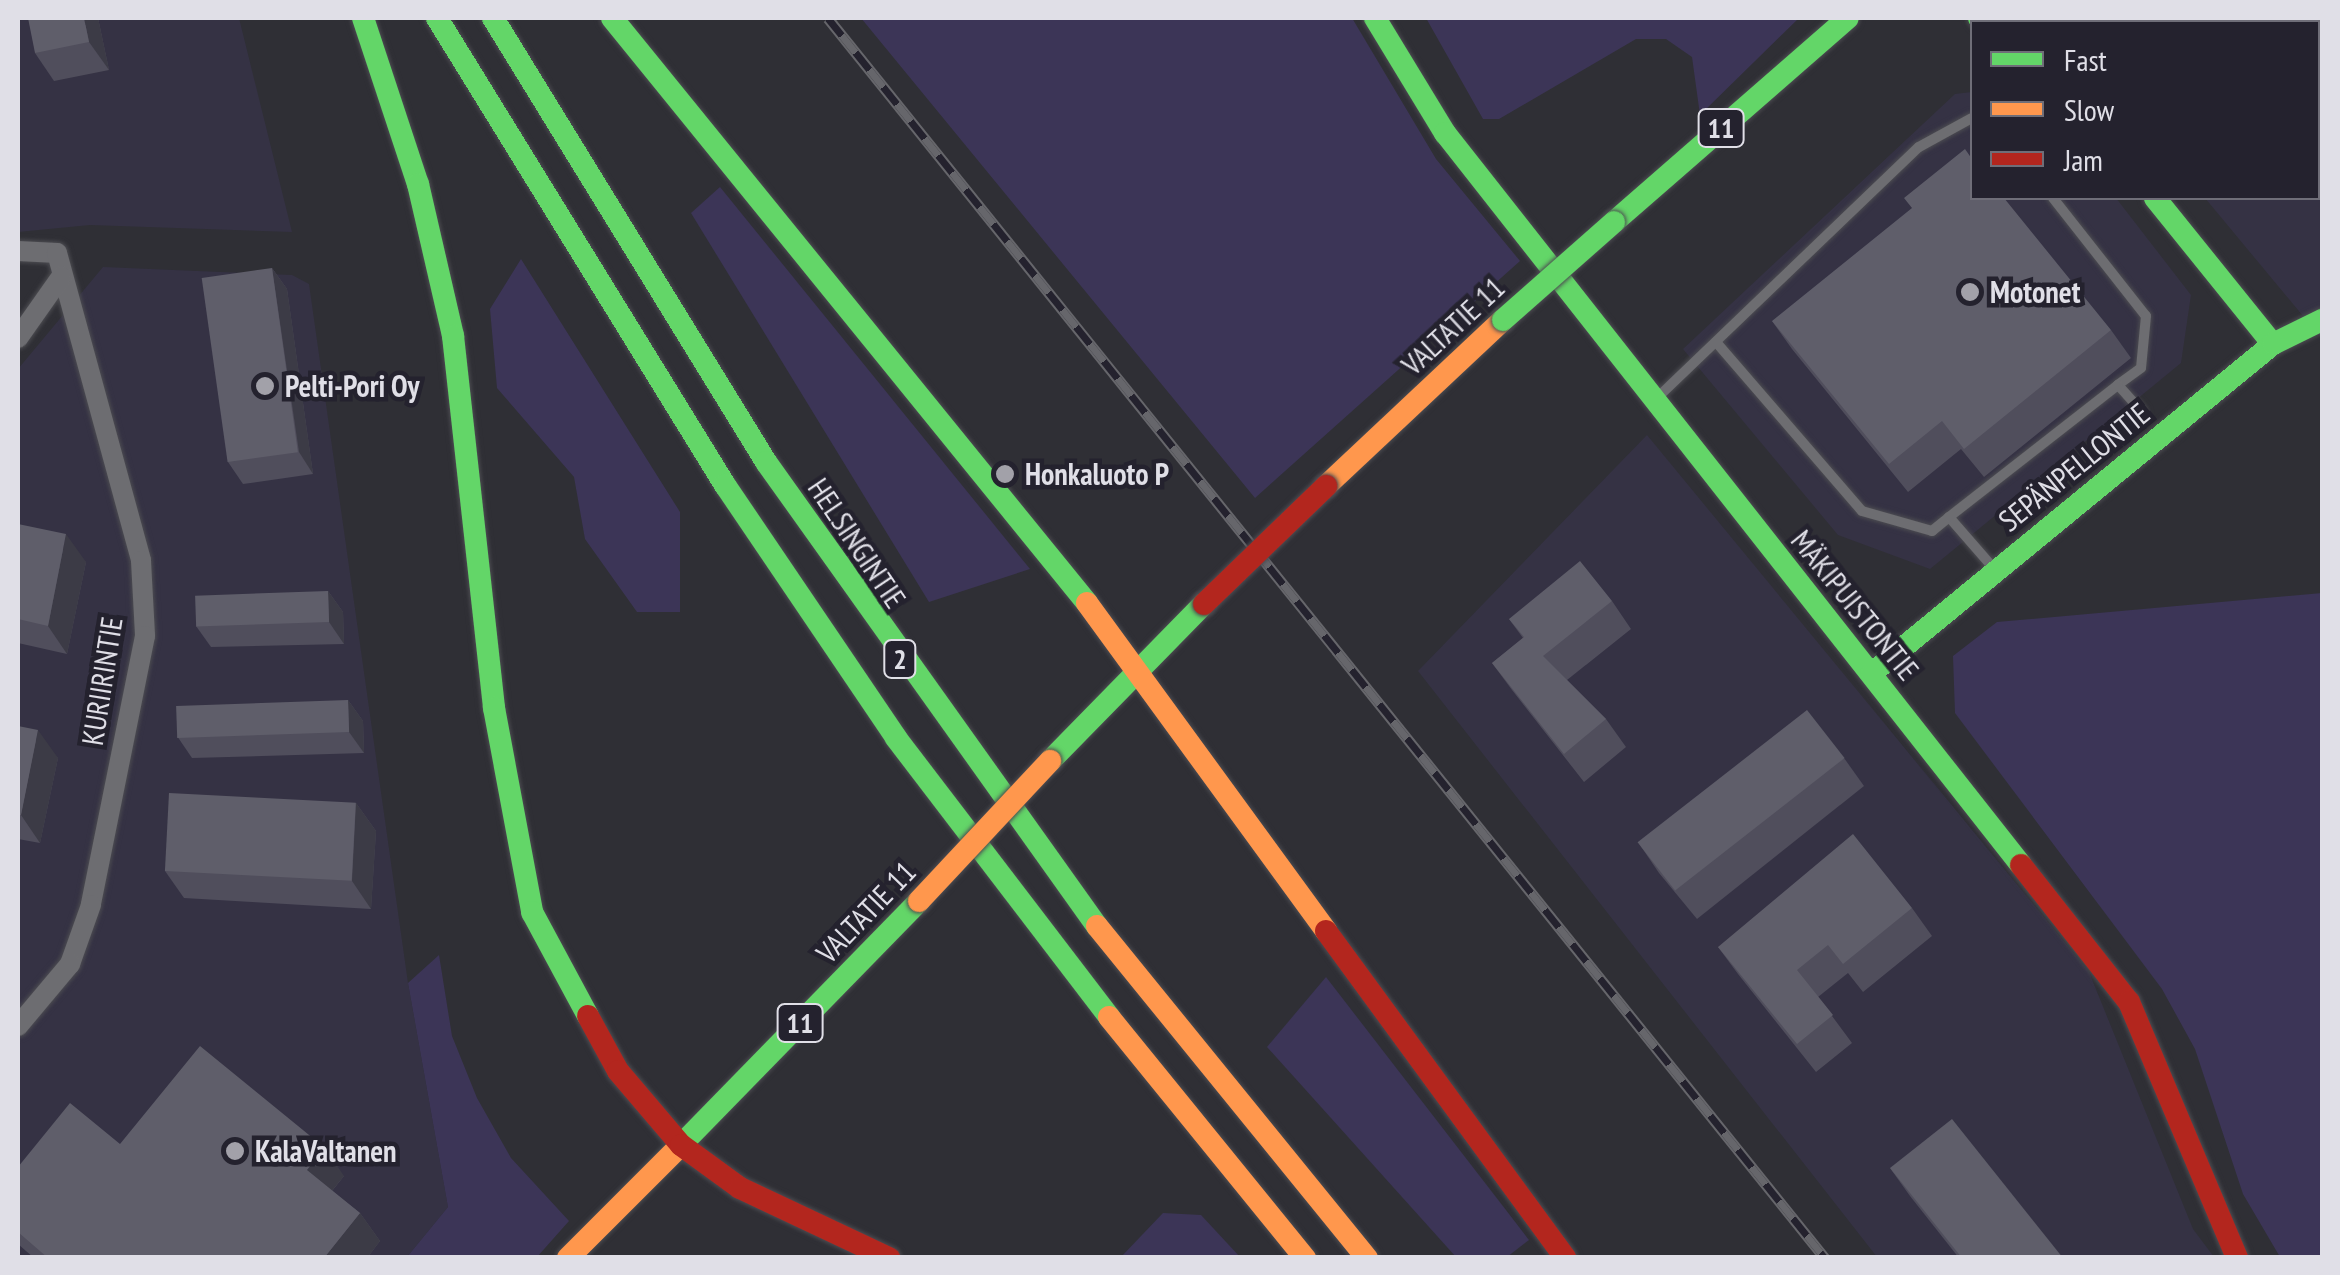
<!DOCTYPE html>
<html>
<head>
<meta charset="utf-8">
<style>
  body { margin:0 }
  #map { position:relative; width:2340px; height:1275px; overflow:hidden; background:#2f2f35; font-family:"PT Sans Narrow",sans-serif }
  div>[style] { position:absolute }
  .built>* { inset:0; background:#353244 }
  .green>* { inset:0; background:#3c3557 }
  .roads { filter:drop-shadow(0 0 2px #4c4c51) drop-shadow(0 0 2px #4c4c51) }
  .lane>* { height:10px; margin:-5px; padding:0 5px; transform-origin:5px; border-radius:5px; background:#6d6d71 }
  .street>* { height:20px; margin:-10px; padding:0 10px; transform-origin:10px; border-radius:10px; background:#6d6d71 }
  .fast>* { height:22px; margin:-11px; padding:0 11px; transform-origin:11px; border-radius:11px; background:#63d668 }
  .slow>* { height:22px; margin:-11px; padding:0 11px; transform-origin:11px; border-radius:11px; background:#ff974d }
  .jam>* { height:22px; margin:-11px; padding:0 11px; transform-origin:11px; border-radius:11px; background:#b3261e }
  .rail>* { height:11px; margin-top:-5.5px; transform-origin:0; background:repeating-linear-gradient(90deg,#24222e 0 22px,#66666b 0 44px); box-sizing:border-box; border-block:2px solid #66666b }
  .bridges { filter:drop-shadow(0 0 2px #4c4c51) drop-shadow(0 0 2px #4c4c51) }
  .fast-bridge>* { height:22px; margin:-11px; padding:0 11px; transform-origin:11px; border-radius:11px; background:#63d668 }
  .slow-bridge>* { height:22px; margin:-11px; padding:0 11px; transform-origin:11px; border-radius:11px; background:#ff974d }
  .jam-bridge>* { height:22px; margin:-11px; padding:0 11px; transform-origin:11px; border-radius:11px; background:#b3261e }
  .wall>* { inset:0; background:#504e5c; transform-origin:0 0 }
  .shaded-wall>* { inset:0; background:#3c3b46 }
  .building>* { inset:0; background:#5f5e6a; transform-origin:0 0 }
  .dots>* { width:28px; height:28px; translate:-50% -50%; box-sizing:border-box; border:5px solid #24222e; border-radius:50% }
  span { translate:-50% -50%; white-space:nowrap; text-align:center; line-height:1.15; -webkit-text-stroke:9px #24222e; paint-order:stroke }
  .shield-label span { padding:2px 8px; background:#24222e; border:2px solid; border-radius:8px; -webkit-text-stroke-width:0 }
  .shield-label { font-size:28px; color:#e0dfe7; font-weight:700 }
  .poi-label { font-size:30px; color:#e0dfe7; font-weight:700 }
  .left { translate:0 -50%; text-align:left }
  .street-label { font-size:30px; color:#e0dfe7 }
  .frame { position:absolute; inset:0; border:20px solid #e0dfe7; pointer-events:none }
  .legend { position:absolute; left:1970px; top:20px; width:350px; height:180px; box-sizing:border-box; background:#24222e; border:2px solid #6f6e78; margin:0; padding:12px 18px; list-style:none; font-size:30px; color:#e0dfe7 }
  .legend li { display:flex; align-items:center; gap:20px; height:50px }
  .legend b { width:50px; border:2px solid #6f6e78 }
</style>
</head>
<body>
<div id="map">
  <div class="built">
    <i style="clip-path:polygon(18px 18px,239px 18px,292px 232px,90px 225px,18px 232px)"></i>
    <i style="clip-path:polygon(2076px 18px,2322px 18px,2322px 339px,2205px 198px,2318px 198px,2318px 22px,2070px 22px)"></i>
    <i style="clip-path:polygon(1972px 92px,1972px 198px,2116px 198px,2191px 295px,2181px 363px,1930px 569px,1838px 535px,1683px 349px,1955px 94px)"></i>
    <i style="clip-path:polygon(103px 267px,292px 275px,309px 284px,408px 983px,448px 1207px,407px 1257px,18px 1258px,18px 369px)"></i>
    <i style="clip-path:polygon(1647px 435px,2089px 972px,2193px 1229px,2214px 1257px,1877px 1257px,1418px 671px)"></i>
  </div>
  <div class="green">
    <i style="clip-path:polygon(861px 18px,1352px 18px,1436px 159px,1520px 261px,1255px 498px)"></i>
    <i style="clip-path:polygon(1426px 18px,1799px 18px,1700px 115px,1692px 57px,1666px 39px,1636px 39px,1499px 119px,1483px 119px)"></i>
    <i style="clip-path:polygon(720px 187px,1030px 569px,929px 602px,691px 213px)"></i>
    <i style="clip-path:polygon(521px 259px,680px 512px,680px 612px,637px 612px,585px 539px,574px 477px,497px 388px,490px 309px)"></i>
    <i style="clip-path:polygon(2322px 593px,2322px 1257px,2280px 1257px,2243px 1194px,2195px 1049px,2162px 989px,1955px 713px,1953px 656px,1997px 622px)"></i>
    <i style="clip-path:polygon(439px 955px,452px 1036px,477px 1098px,511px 1158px,569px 1221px,537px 1257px,407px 1257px,448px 1207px,408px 983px)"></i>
    <i style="clip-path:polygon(1326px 977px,1529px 1240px,1507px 1257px,1456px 1257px,1267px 1047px)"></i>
    <i style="clip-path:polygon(1163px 1213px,1201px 1215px,1240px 1257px,1121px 1257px)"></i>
  </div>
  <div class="roads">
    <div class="lane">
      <i style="left:2053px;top:198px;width:150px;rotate:51.8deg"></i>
      <i style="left:2146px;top:316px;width:52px;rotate:95.5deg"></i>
      <i style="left:2141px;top:368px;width:29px;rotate:144deg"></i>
      <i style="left:2118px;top:385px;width:36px;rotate:48deg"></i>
      <i style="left:1716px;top:342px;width:223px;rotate:49.2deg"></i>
      <i style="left:1862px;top:511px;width:73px;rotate:15.9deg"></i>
      <i style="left:1932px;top:531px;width:22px;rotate:-39deg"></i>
      <i style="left:1949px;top:517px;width:70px;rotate:49deg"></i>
      <i style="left:1658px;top:397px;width:361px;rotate:-43.8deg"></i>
      <i style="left:1919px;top:147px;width:60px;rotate:-28.7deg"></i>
      <i style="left:1949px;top:517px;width:214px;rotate:-38deg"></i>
    </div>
    <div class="street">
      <i style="left:18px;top:251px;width:39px;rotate:3deg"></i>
      <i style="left:57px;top:253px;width:319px;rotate:74.7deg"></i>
      <i style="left:141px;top:561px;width:75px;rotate:86.9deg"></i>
      <i style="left:145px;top:636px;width:274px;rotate:101.4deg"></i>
      <i style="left:91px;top:905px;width:63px;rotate:109.6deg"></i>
      <i style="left:70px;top:964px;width:81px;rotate:130deg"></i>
      <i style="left:18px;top:338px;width:75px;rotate:-54.8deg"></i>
    </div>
    <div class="fast">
      <i style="left:363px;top:18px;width:175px;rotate:71.7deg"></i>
      <i style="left:418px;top:184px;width:156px;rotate:77deg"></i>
      <i style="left:453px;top:336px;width:374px;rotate:83.7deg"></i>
      <i style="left:494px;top:708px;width:208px;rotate:79.4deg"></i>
      <i style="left:532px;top:912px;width:118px;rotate:61.7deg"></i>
      <i style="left:437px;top:18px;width:549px;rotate:58.34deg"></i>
      <i style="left:725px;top:485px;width:305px;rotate:55.9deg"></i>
      <i style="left:896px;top:738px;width:351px;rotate:52.6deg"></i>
      <i style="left:493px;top:18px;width:521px;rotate:58.41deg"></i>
      <i style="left:766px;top:462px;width:570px;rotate:54.5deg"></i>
      <i style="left:612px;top:18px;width:754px;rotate:50.92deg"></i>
      <i style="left:1375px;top:18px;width:135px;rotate:58.7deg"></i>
      <i style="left:1445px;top:133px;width:931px;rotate:51.8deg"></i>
      <i style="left:1979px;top:18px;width:8px;rotate:30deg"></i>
      <i style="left:2017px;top:18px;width:5px;rotate:53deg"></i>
      <i style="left:2155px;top:198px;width:188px;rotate:51.1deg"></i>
      <i style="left:1614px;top:222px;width:310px;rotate:-41.1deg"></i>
      <i style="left:1872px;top:673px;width:519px;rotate:-39.37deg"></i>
      <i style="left:2273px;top:344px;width:55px;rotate:-26.1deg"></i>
      <i style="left:1050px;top:761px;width:220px;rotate:-45.6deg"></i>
      <i style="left:681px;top:1145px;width:341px;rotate:-45.7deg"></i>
    </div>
    <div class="slow">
      <i style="left:1326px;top:486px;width:243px;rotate:-43.2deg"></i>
      <i style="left:1087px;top:603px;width:406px;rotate:53.9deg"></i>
      <i style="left:1097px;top:926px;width:428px;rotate:50.9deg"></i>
      <i style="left:1109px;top:1017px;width:311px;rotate:50.9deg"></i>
      <i style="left:568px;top:1258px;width:160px;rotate:-45deg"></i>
    </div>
    <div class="jam">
      <i style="left:2021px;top:865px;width:174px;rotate:51.8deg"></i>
      <i style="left:2129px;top:1002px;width:278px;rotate:67.1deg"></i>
      <i style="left:1326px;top:931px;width:405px;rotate:53.8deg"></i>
      <i style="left:588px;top:1016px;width:63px;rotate:61.4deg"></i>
      <i style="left:618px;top:1071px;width:97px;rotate:49.6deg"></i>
      <i style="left:681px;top:1145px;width:73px;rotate:36.1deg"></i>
      <i style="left:740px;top:1188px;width:165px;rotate:25.2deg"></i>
    </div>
  </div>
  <div class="rail">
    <i style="left:828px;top:18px;width:1591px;rotate:51.2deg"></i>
  </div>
  <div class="bridges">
    <div class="fast-bridge">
      <i style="left:1503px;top:320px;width:148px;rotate:-41.4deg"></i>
    </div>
    <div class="slow-bridge">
      <i style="left:919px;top:901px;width:192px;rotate:-46.9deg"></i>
    </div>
    <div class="jam-bridge">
      <i style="left:1204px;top:604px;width:170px;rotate:-44deg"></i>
    </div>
  </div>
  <div class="wall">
    <i style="clip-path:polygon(98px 18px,109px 70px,54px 81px,35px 53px)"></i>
    <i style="left:2142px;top:18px;width:109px;height:6px"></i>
    <i style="clip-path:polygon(272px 268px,287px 289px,313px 474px,243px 484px,228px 462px)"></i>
    <i style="clip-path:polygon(1772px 321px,2111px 330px,2131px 358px,1984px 477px,1961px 449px,1908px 492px,1792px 349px)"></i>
    <i style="clip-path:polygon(18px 524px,86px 562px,67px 654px,18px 643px)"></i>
    <i style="clip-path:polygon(328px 591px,343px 612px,344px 644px,211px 647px,196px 626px)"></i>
    <i style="clip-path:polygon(1612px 601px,1631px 629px,1567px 680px,1606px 719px,1626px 747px,1584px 782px,1512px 690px,1492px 663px,1523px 638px,1509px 619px)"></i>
    <i style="clip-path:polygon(348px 700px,363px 721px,364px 753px,192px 758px,177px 736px)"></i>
    <i style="clip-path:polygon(18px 726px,58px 758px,40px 843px,18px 839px)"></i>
    <i style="clip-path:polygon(1844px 758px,1864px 786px,1697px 919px,1659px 873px,1640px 845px)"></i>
    <i style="clip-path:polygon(356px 803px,376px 831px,371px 909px,184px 898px,165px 871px)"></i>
    <i style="clip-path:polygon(1912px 908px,1932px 936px,1863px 992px,1848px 973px,1818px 997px,1852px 1043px,1816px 1072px,1738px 974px,1718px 947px)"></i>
    <i style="clip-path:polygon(120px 1144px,344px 1176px,332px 1191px,360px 1213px,380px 1241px,367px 1258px,34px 1258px,18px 1244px,18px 1167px)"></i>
    <i style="clip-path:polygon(1890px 1168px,2063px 1258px,1959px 1258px,1910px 1196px)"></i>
  </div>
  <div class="shaded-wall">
    <i style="clip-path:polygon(84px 18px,98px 18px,109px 70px,89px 42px)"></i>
    <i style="clip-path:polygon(272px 268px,287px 289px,313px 474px,299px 452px)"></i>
    <i style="clip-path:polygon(66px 534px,86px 562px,67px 654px,48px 626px)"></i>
    <i style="clip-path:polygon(328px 591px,343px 612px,344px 644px,329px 622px)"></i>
    <i style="clip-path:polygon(348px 700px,363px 721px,364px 753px,349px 732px)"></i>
    <i style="clip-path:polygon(38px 730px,58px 758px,40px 843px,21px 815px)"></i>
    <i style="clip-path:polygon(356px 803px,376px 831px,371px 909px,352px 881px)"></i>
    <i style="clip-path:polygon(325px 1148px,344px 1176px,326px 1198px,307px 1170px)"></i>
    <i style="clip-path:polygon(360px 1213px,380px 1241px,367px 1258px,324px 1258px)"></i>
  </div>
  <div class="building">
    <i style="clip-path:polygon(28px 18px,84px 18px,89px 42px,35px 53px)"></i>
    <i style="clip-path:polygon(2145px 18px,2210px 18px,2204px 22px,2149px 22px)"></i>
    <i style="clip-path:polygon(2292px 18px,2322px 18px,2322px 56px,2318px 49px,2318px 22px,2296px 22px)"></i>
    <i style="clip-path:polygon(1965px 149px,1972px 159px,1972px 198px,2004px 198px,2111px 330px,1964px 449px,1942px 421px,1889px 464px,1772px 321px,1912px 208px,1904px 198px)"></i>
    <i style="left:272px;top:268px;width:186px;height:71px;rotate:82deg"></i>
    <i style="clip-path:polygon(18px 524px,66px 534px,48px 626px,18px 619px)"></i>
    <i style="clip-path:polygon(1580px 561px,1612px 601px,1543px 656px,1606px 719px,1564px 754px,1492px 663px,1524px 637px,1509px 619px)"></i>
    <i style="left:328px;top:591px;width:31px;height:133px;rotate:88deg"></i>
    <i style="left:348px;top:700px;width:32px;height:172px;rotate:88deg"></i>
    <i style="left:1807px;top:710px;width:61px;height:215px;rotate:52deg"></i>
    <i style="clip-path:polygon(18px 726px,38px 730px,21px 815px,18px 815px)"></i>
    <i style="left:169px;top:793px;width:187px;height:78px;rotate:3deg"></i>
    <i style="clip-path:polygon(1853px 834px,1912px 908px,1843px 964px,1828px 945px,1797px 970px,1833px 1015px,1797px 1044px,1718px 947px)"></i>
    <i style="clip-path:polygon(200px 1046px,325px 1148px,307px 1170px,360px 1213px,324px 1258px,48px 1258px,18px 1232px,18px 1167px,70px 1103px,120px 1144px)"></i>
    <i style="clip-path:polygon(1952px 1119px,2063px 1258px,1962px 1258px,1890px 1168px)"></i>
  </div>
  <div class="dots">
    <i style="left:1970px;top:292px;background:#a2a1a9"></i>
    <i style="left:265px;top:386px;background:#a2a1a9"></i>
    <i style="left:1005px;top:474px;background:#a2a1a9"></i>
    <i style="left:235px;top:1151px;background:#a2a1a9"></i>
  </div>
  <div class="shield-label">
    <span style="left:1721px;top:128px">11</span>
    <span style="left:900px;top:659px">2</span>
    <span style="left:800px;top:1023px">11</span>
  </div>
  <div class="poi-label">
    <span class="left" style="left:1990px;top:292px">Motonet</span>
    <span class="left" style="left:285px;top:386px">Pelti-Pori Oy</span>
    <span class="left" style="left:1025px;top:474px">Honkaluoto P</span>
    <span class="left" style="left:255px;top:1151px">KalaValtanen</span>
  </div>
  <div class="street-label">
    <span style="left:1453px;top:326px;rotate:-43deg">VALTATIE 11</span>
    <span style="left:2074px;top:467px;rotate:-39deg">SEPÄNPELLONTIE</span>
    <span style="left:857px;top:543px;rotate:56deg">HELSINGINTIE</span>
    <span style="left:1855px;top:605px;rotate:51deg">MÄKIPUISTONTIE</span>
    <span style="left:102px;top:681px;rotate:-81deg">KURIIRINTIE</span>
    <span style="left:866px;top:912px;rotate:-46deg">VALTATIE 11</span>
  </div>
  <div class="frame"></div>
  <ul class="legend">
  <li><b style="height:12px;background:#63d668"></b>Fast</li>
  <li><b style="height:12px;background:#ff974d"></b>Slow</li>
  <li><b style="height:12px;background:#b3261e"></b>Jam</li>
  </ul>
</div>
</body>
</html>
